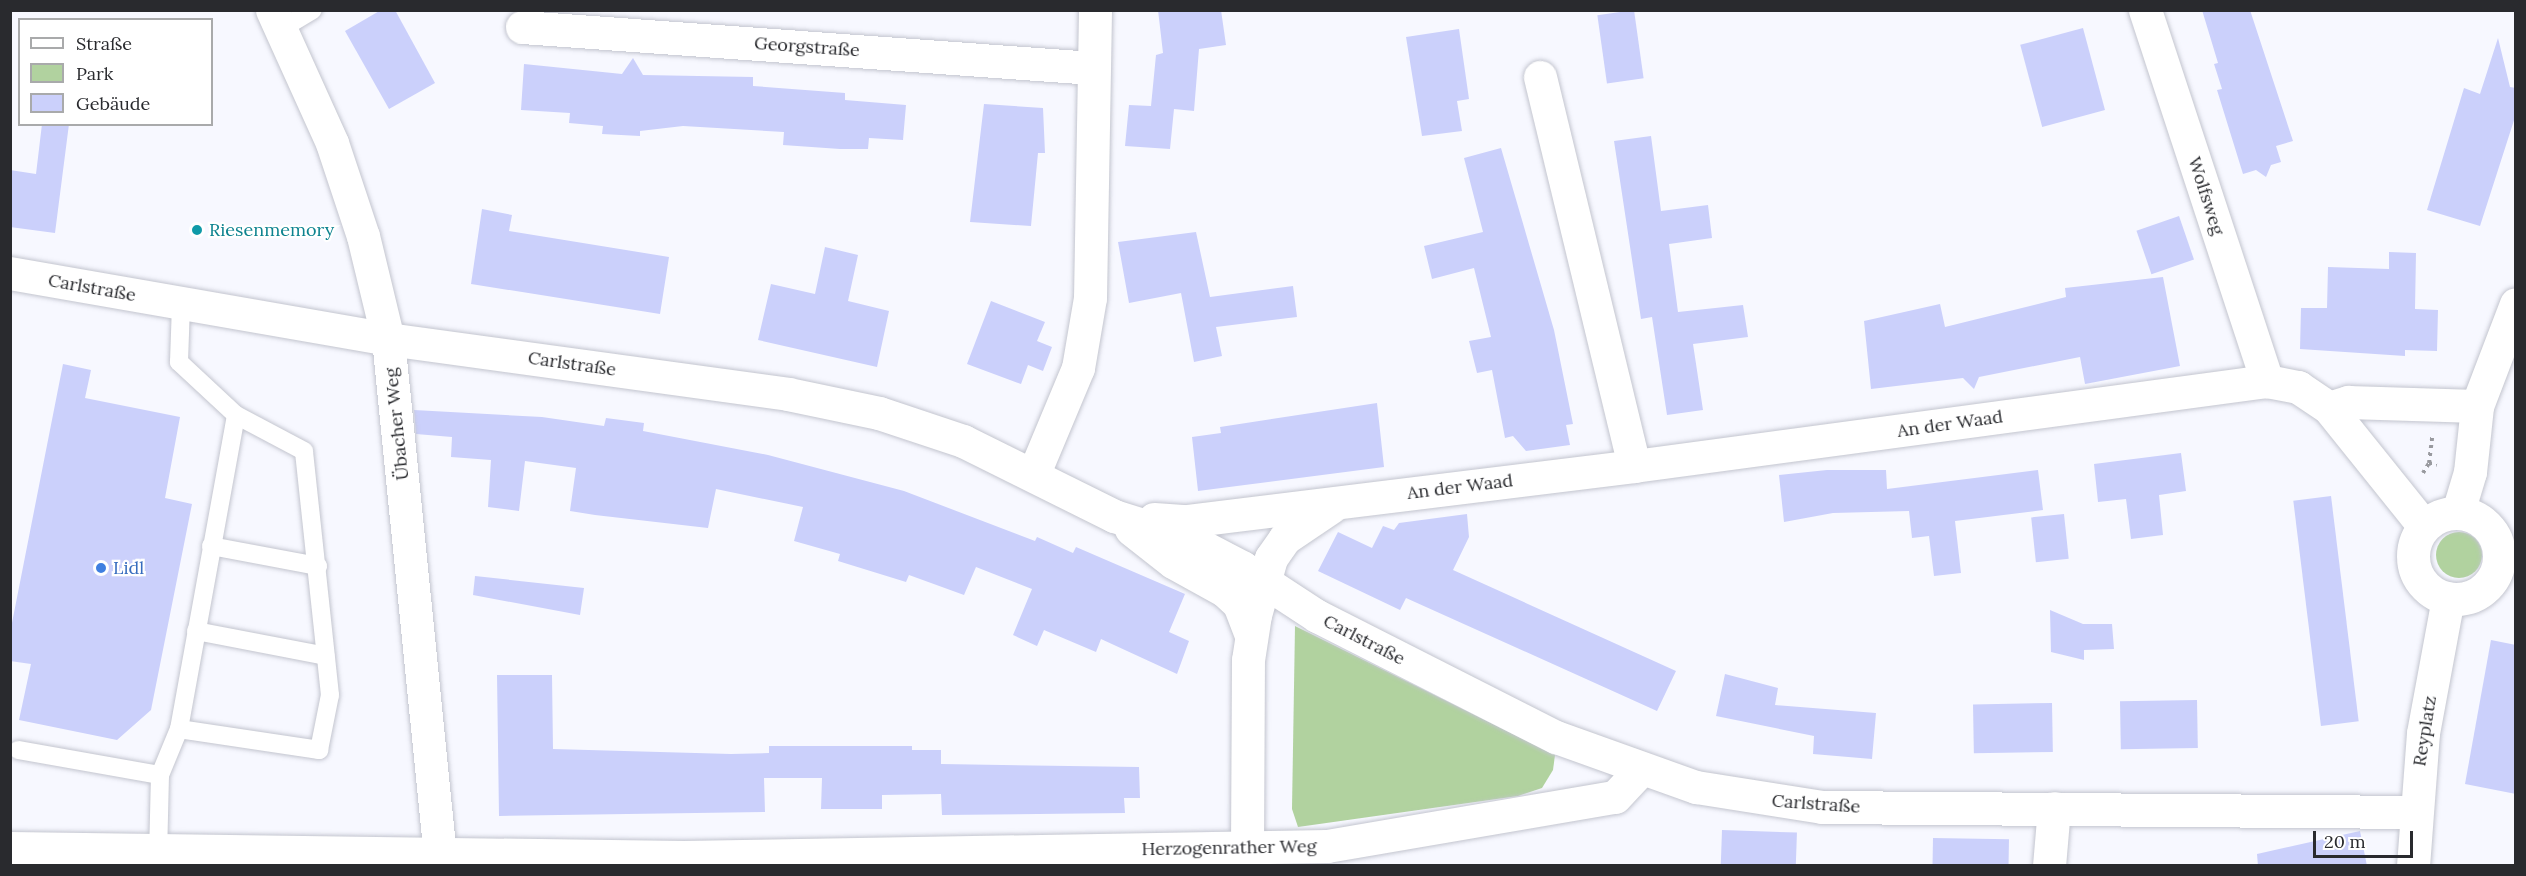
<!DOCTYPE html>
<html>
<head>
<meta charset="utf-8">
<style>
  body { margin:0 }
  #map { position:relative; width:2526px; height:876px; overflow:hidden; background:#f7f8ff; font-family:Lora,serif }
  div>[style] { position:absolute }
  .green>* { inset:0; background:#b1d29f }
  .round { border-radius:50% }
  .building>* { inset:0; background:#cbd0fb; transform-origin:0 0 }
  .path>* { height:4px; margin-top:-2px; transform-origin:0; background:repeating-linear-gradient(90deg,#999a9f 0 3px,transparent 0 7.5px) }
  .roads { filter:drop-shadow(0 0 2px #c3c5cf) drop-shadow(0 0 2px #c3c5cf) }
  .lane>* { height:18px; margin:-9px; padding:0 9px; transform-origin:9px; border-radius:9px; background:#fff }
  .street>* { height:33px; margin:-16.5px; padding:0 16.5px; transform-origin:16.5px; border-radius:16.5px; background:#fff }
  .street>.ring { margin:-16.5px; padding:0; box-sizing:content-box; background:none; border:33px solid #fff; border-radius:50% }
  .secondary>* { height:33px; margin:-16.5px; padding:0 16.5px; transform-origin:16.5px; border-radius:16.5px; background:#fff }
  .dots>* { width:16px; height:16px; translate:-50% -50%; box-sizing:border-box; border:3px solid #fff; border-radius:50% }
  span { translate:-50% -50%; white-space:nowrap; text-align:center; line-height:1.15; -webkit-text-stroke:4.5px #fff; paint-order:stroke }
  .street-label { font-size:18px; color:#292a2e }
  .culture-label { font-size:18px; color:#0d838f }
  .left { translate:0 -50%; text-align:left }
  .shop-label { font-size:18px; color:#366cbe }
  .frame { position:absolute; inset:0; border:12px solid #292a2e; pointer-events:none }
  .legend { position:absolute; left:18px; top:18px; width:195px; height:108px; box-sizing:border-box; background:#fff; border:2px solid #a9aaab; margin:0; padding:8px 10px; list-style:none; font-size:18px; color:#292a2e }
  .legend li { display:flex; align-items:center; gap:12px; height:30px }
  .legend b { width:30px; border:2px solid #a9aaab }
  .scale { position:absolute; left:2313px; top:831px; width:100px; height:27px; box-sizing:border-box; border:3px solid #292a2e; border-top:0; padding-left:8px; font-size:18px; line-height:21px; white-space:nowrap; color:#292a2e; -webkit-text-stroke:4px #fff; paint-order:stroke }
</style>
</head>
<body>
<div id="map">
  <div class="green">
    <i class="round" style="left:2436px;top:532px;width:46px;height:46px"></i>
    <i style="clip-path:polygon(1295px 626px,1555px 755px,1553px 770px,1542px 788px,1518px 796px,1298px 827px,1292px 809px)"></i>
  </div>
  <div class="building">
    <i style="clip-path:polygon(381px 10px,395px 10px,435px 83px,389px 109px,345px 31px)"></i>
    <i style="clip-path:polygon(1158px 10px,1221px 10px,1226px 45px,1199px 49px,1194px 111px,1174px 109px,1170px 149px,1125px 146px,1129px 105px,1151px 106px,1156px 55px,1163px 53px)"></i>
    <i style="left:1634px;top:10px;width:69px;height:37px;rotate:82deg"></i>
    <i style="clip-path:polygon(2202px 10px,2250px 10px,2293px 141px,2276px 146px,2281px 162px,2271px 165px,2266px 177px,2256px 170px,2243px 174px,2217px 90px,2222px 89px,2214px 64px,2218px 63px)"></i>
    <i style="left:2083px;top:28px;width:85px;height:65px;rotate:75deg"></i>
    <i style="clip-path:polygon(1459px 29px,1469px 99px,1457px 101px,1462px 131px,1422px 136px,1406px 37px)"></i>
    <i style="clip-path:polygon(2498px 38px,2510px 87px,2516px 88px,2516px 114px,2480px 226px,2427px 210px,2464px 88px,2480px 94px)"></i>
    <i style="clip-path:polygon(633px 58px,643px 75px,753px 77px,753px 86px,845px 93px,845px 100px,906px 105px,903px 140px,869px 138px,868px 149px,840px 149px,783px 145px,784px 132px,683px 126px,640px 131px,640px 136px,602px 134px,603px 126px,569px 123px,570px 113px,521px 110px,524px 64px,622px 74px)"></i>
    <i style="clip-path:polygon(984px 104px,1043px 108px,1045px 153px,1038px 153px,1031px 226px,970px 222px)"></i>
    <i style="clip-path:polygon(42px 124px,69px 124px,55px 233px,10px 227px,10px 170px,36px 174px)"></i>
    <i style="clip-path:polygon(1651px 136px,1661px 211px,1708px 205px,1712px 238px,1669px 244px,1678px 312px,1743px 305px,1748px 337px,1693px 344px,1703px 410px,1667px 415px,1652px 317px,1641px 319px,1614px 141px)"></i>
    <i style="clip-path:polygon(1501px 148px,1554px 330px,1573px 424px,1566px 425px,1570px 445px,1526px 451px,1513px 436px,1505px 438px,1492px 370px,1477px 373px,1469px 341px,1491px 337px,1474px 268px,1432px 279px,1424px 246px,1483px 232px,1464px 158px)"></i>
    <i style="clip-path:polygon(482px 209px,512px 215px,509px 231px,669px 257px,660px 314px,471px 284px)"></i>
    <i style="left:2179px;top:216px;width:46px;height:45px;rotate:71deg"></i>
    <i style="clip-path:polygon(1196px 232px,1210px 297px,1293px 286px,1297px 317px,1216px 327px,1222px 356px,1194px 362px,1181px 293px,1129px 303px,1118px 242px)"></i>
    <i style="clip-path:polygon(825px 247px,858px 255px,848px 301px,889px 311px,877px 367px,758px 340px,771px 284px,815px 294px)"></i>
    <i style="clip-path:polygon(2389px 252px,2416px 253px,2415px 309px,2438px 310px,2437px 351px,2405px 350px,2405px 356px,2300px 349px,2301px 308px,2327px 308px,2328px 267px,2389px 269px)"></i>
    <i style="clip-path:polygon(2163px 277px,2180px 366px,2085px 384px,2080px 357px,1979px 377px,1974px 389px,1963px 378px,1871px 389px,1864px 321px,1940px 304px,1945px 327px,2066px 297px,2065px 288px)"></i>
    <i style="clip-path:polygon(991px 301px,1045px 322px,1037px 341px,1052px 347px,1043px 371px,1028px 365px,1021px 384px,967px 364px)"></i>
    <i style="clip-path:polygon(63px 364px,91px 370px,85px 398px,180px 417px,165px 498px,192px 504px,151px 710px,117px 740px,19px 720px,31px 664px,10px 661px,10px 633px)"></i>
    <i style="clip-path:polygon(1377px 403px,1384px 467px,1198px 491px,1192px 437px,1221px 433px,1220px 427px)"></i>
    <i style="clip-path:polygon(414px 410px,542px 417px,604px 426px,606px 418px,644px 423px,643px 431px,768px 455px,904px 491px,1035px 541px,1037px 537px,1073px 553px,1076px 547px,1185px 594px,1169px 632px,1189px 641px,1177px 674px,1101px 639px,1096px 652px,1044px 630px,1037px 646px,1013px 635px,1032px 589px,976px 567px,964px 595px,909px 575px,906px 582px,838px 561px,840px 554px,794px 541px,803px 507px,716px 489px,708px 528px,595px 515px,570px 511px,576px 468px,525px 461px,519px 511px,488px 507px,491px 460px,451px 457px,452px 437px,416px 434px)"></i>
    <i style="clip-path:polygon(2181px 453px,2186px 491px,2159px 495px,2163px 535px,2131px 539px,2126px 499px,2098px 502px,2094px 464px)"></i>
    <i style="clip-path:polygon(1827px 470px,1886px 470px,1887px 489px,2038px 470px,2043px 510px,1955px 521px,1961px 573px,1934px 576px,1929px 536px,1912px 538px,1909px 511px,1833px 513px,1784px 522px,1779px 475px)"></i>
    <i style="left:2331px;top:496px;width:227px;height:38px;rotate:83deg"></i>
    <i style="clip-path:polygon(1467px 514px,1469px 537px,1453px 570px,1676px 671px,1657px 711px,1406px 598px,1400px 610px,1318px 571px,1338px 532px,1372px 548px,1383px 526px,1394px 530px,1399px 523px)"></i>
    <i style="left:2064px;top:514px;width:45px;height:33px;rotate:84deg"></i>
    <i style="clip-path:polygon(475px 576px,584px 588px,580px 615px,473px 595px)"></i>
    <i style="clip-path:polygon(2050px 610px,2083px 624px,2112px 624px,2114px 649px,2084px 650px,2084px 660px,2051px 652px)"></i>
    <i style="clip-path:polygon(2491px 640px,2516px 645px,2516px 794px,2465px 784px)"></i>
    <i style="clip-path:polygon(1725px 674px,1778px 688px,1775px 705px,1876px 713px,1872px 759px,1813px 754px,1814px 736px,1716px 716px)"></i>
    <i style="clip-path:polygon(497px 675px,552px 675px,553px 749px,731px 754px,769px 753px,769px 746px,912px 746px,912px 750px,941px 750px,941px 764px,1139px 767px,1140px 798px,1124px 798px,1125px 813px,942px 815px,941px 794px,882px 795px,882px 809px,821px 809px,822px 778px,764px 778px,765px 812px,499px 816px)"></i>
    <i style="left:2197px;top:700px;width:48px;height:77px;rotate:89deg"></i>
    <i style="left:2052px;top:703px;width:49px;height:79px;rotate:89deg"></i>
    <i style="left:1722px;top:830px;width:75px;height:36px;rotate:2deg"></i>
    <i style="clip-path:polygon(2360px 831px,2367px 866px,2258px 866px,2257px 854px)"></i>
    <i style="left:1933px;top:838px;width:76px;height:28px;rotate:1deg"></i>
  </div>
  <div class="path">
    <i style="left:2429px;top:463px;width:26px;rotate:-83deg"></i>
    <i style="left:2423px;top:473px;width:12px;rotate:-59deg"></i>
    <i style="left:2429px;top:463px;width:8px;rotate:14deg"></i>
  </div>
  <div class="roads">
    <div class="lane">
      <i style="left:281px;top:29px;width:37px;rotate:-31deg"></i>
      <i style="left:211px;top:546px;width:109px;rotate:10.6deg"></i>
      <i style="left:196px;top:631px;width:132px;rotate:10.9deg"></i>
      <i style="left:179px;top:729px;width:142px;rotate:8.5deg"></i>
      <i style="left:319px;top:750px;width:56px;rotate:-78.7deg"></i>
      <i style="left:330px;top:695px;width:245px;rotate:-96.1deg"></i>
      <i style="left:304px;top:451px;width:77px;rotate:-152.1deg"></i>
      <i style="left:18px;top:750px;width:144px;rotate:10deg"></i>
      <i style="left:158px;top:857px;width:82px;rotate:-88.6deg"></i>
      <i style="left:160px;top:775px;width:50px;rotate:-67.6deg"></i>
      <i style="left:179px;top:729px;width:319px;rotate:-79.7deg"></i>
      <i style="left:236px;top:415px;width:78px;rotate:-137.1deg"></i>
      <i style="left:179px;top:362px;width:58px;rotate:-88deg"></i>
    </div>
    <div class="street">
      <i style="left:2145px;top:10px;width:391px;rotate:71.8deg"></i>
      <i style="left:522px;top:27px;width:572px;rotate:4.11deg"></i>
      <i style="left:1540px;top:77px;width:400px;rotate:76.4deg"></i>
      <i style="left:10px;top:273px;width:384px;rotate:9.9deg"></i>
      <i style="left:388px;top:339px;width:404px;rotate:7.8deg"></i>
      <i style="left:788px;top:394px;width:93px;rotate:11.8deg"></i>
      <i style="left:879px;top:413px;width:89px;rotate:18.4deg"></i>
      <i style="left:963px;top:441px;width:169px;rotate:26.4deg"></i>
      <i style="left:1114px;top:516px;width:77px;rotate:17.3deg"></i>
      <i style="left:1188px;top:539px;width:61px;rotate:27.4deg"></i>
      <i style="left:1242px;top:567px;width:90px;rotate:33.2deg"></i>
      <i style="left:1317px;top:616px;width:268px;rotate:26.9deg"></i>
      <i style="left:1556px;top:737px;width:149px;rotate:19.7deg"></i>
      <i style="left:1696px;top:787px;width:128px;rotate:9deg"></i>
      <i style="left:1822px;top:807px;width:591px;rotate:0.48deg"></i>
      <i style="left:2329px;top:408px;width:20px;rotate:-18deg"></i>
      <i style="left:2348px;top:402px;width:129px;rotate:1.8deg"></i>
      <i style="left:1034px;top:473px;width:114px;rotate:-67.3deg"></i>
      <i style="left:1078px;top:368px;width:71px;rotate:-80.3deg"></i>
      <i style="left:1090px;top:298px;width:288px;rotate:-89deg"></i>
      <i style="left:2458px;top:512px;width:42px;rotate:-73.3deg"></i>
      <i style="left:2470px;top:472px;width:66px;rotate:-83.9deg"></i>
      <i style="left:2477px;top:406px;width:109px;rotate:-69.1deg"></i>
      <i class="ring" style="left:2413px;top:513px;width:53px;height:53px"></i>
      <i style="left:1154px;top:519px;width:32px;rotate:4deg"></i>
      <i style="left:1186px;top:521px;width:451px;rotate:-7deg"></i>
      <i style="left:1634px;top:466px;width:639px;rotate:-7.65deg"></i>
      <i style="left:2267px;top:381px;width:32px;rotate:11deg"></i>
      <i style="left:2298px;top:387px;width:37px;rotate:34deg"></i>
      <i style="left:2329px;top:408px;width:151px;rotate:51.2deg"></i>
      <i style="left:1131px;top:529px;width:53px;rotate:38.2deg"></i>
      <i style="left:1173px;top:562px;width:60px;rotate:29.1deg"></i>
      <i style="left:1225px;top:591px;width:19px;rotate:43deg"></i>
      <i style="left:1239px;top:604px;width:33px;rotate:69deg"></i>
      <i style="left:10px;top:848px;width:674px;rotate:0.77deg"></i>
      <i style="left:684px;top:857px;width:643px;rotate:-0.98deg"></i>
      <i style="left:1327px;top:846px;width:292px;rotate:-9.7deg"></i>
      <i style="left:1615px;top:797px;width:37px;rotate:-47deg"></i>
      <i style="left:1247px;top:848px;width:188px;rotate:-89.7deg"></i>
      <i style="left:1248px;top:660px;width:46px;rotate:-81.2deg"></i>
      <i style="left:1255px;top:615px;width:59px;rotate:-74.3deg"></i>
      <i style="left:1271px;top:558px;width:24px;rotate:-55deg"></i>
      <i style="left:1285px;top:538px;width:55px;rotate:-34deg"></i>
      <i style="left:2049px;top:866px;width:58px;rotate:-85.1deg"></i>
      <i style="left:2413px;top:866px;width:133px;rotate:-85.7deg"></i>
      <i style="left:2423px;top:733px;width:137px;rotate:-79.5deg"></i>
    </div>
    <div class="secondary">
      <i style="left:272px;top:10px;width:146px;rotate:65.7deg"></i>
      <i style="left:332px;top:143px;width:98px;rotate:71.6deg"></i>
      <i style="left:363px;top:236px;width:106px;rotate:76.4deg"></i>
      <i style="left:388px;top:339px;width:530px;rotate:84.26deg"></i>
    </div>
  </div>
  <div class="dots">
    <i style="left:197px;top:230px;background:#0f9aa8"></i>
    <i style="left:101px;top:568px;background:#3f7fe0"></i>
  </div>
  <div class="street-label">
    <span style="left:807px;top:47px;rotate:4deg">Georgstraße</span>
    <span style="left:2206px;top:196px;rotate:72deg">Wolfsweg</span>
    <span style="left:92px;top:288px;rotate:10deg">Carlstraße</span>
    <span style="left:572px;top:364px;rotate:8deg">Carlstraße</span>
    <span style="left:397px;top:424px;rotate:-96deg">Übacher Weg</span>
    <span style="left:1950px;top:424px;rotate:-8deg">An der Waad</span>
    <span style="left:1460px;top:487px;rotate:-7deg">An der Waad</span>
    <span style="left:1364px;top:640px;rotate:27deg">Carlstraße</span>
    <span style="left:2425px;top:731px;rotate:-81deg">Reyplatz</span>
    <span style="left:1816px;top:804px;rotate:4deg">Carlstraße</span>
    <span style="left:1229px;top:848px;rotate:-1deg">Herzogenrather Weg</span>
  </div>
  <div class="culture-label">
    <span class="left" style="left:209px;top:230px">Riesenmemory</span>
  </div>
  <div class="shop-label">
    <span class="left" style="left:113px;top:568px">Lidl</span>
  </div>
  <div class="frame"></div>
  <ul class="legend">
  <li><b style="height:8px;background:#fff"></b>Straße</li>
  <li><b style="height:16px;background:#b1d29f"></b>Park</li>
  <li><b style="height:16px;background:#cbd0fb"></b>Gebäude</li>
  </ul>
  <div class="scale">20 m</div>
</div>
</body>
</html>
